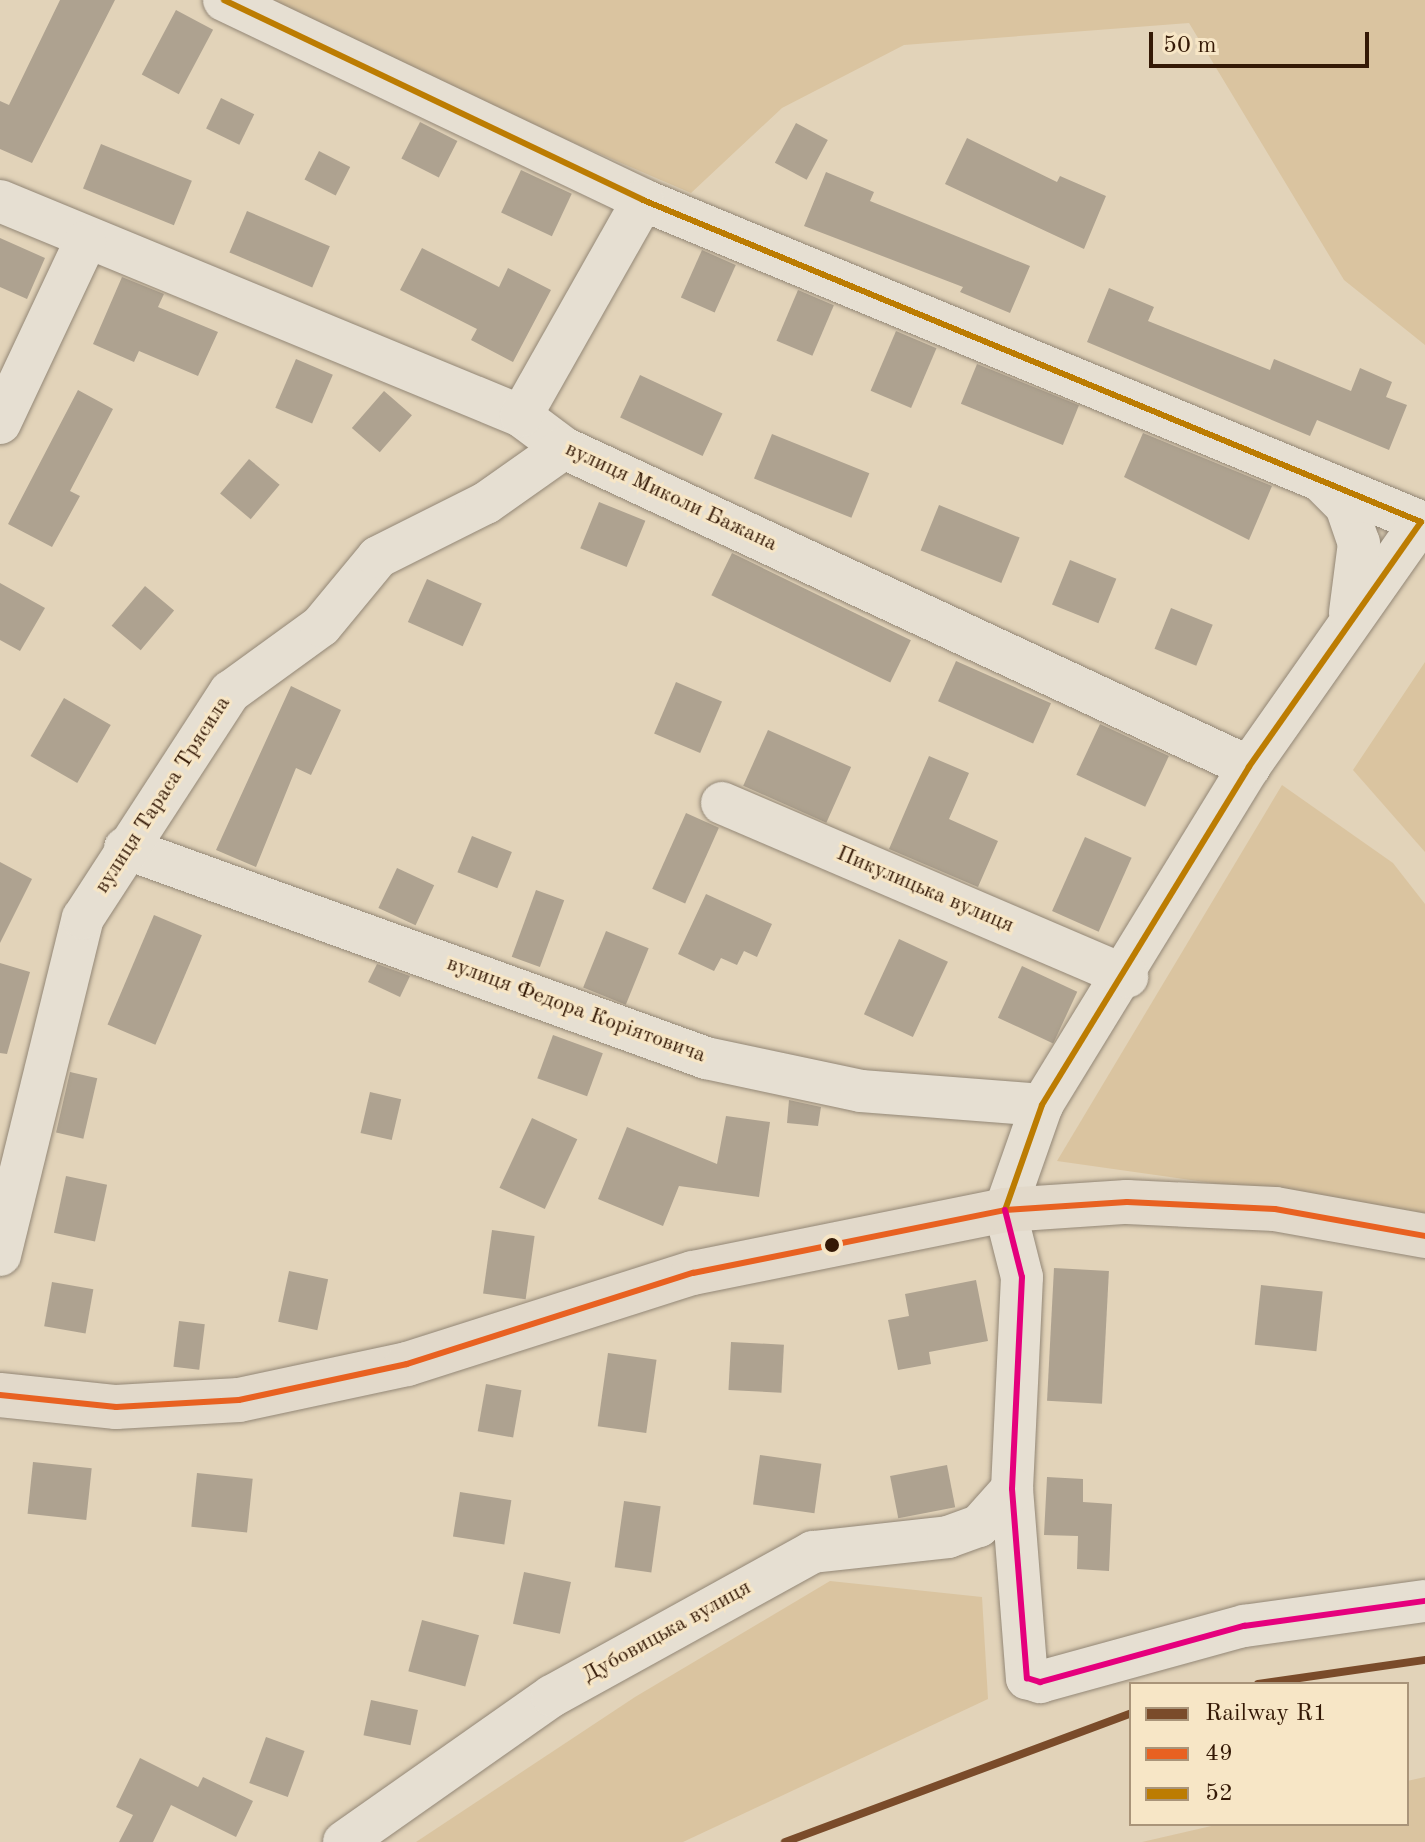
<!DOCTYPE html>
<html>
<head>
<meta charset="utf-8">
<style>
  body { margin:0 }
  #map { position:relative; width:1425px; height:1842px; overflow:hidden; background:#e2d3b9; font-family:"Old Standard TT",serif }
  div>[style] { position:absolute }
  .green>* { inset:0; background:#dac4a0 }
  .building>* { inset:0; background:#aea290; transform-origin:0 0 }
  .roads { filter:drop-shadow(0 0 2px #938776) drop-shadow(0 0 2px #938776) }
  .minor>* { height:42px; margin:-21px; padding:0 21px; transform-origin:21px; border-radius:21px; background:#e6dfd2 }
  .major>* { height:44px; margin:-22px; padding:0 22px; transform-origin:22px; border-radius:22px; background:#e2d9ca }
  .bus-1>* { height:6px; margin:-3px; padding:0 3px; transform-origin:3px; border-radius:3px; background:#e86121 }
  .bus-2>* { height:6px; margin:-3px; padding:0 3px; transform-origin:3px; border-radius:3px; background:#bc7c02 }
  .bus-3>* { height:6px; margin:-3px; padding:0 3px; transform-origin:3px; border-radius:3px; background:#e5007d }
  .rail-1>* { height:8px; margin:-4px; padding:0 4px; transform-origin:4px; border-radius:4px; background:#7a4b2a }
  .dots>* { width:22px; height:22px; translate:-50% -50%; box-sizing:border-box; border:4px solid #f7e6c6; border-radius:50% }
  span { translate:-50% -50%; white-space:nowrap; text-align:center; line-height:1.15; -webkit-text-stroke:6px #f7e6c6; paint-order:stroke }
  .street-label { font-size:22px; color:#341906 }
  .legend { position:absolute; left:1129px; top:1682px; width:280px; height:144px; box-sizing:border-box; background:#f7e6c6; border:2px solid #a99479; margin:0; padding:10px 14px; list-style:none; font-size:24px; color:#341906 }
  .legend li { display:flex; align-items:center; gap:16px; height:40px }
  .legend b { width:40px; border:2px solid #a99479 }
  .scale { position:absolute; left:1149px; top:32px; width:220px; height:36px; box-sizing:border-box; border:4px solid #341906; border-top:0; padding-left:10px; font-size:24px; line-height:28px; white-space:nowrap; color:#341906; -webkit-text-stroke:6px #f7e6c6; paint-order:stroke }
</style>
</head>
<body>
<div id="map">
  <div class="green">
    <i style="clip-path:polygon(242px 0,1425px 0,1425px 345px,1344px 280px,1189px 23px,904px 45px,782px 108px,691px 193px)"></i>
    <i style="clip-path:polygon(1425px 662px,1425px 852px,1353px 770px)"></i>
    <i style="clip-path:polygon(1282px 785px,1393px 863px,1425px 904px,1425px 1213px,1057px 1161px)"></i>
    <i style="clip-path:polygon(830px 1581px,982px 1597px,988px 1699px,683px 1842px,416px 1842px,635px 1697px)"></i>
    <i style="clip-path:polygon(1425px 1777px,1425px 1842px,1142px 1842px,1220px 1824px,1407px 1824px,1407px 1781px)"></i>
  </div>
  <div class="building">
    <i style="clip-path:polygon(60px 0,115px 0,32px 163px,0 149px,0 101px,9px 105px)"></i>
    <i style="left:176px;top:10px;width:42px;height:73px;rotate:28deg"></i>
    <i style="left:221px;top:98px;width:37px;height:34px;rotate:26deg"></i>
    <i style="left:420px;top:122px;width:42px;height:41px;rotate:27deg"></i>
    <i style="left:796px;top:123px;width:36px;height:45px;rotate:28deg"></i>
    <i style="clip-path:polygon(967px 138px,1057px 182px,1060px 176px,1106px 196px,1084px 249px,945px 184px)"></i>
    <i style="left:101px;top:144px;width:98px;height:48px;rotate:22deg"></i>
    <i style="left:319px;top:151px;width:35px;height:32px;rotate:27deg"></i>
    <i style="left:521px;top:170px;width:56px;height:47px;rotate:25deg"></i>
    <i style="clip-path:polygon(826px 172px,874px 192px,870px 201px,1030px 266px,1010px 313px,960px 292px,963px 287px,804px 226px)"></i>
    <i style="left:247px;top:211px;width:90px;height:45px;rotate:23deg"></i>
    <i style="clip-path:polygon(0 238px,45px 258px,27px 299px,0 287px)"></i>
    <i style="clip-path:polygon(422px 248px,499px 287px,508px 268px,551px 290px,513px 362px,471px 340px,477px 329px,400px 290px)"></i>
    <i style="left:702px;top:250px;width:37px;height:52px;rotate:24deg"></i>
    <i style="clip-path:polygon(122px 277px,164px 294px,158px 307px,218px 332px,198px 376px,139px 351px,134px 362px,93px 344px)"></i>
    <i style="clip-path:polygon(1109px 288px,1154px 307px,1148px 321px,1270px 370px,1274px 359px,1351px 391px,1360px 368px,1392px 382px,1386px 397px,1407px 405px,1389px 450px,1317px 420px,1310px 436px,1087px 342px)"></i>
    <i style="left:798px;top:290px;width:39px;height:55px;rotate:23deg"></i>
    <i style="left:896px;top:331px;width:44px;height:65px;rotate:23deg"></i>
    <i style="left:296px;top:359px;width:40px;height:53px;rotate:23deg"></i>
    <i style="left:977px;top:364px;width:110px;height:43px;rotate:22deg"></i>
    <i style="left:640px;top:375px;width:91px;height:47px;rotate:25deg"></i>
    <i style="clip-path:polygon(78px 390px,113px 409px,70px 491px,80px 496px,52px 547px,8px 524px)"></i>
    <i style="left:384px;top:391px;width:37px;height:49px;rotate:41deg"></i>
    <i style="clip-path:polygon(1143px 433px,1272px 486px,1249px 540px,1124px 477px)"></i>
    <i style="left:772px;top:434px;width:105px;height:48px;rotate:22deg"></i>
    <i style="left:249px;top:459px;width:40px;height:45px;rotate:40deg"></i>
    <i style="left:599px;top:502px;width:50px;height:50px;rotate:22deg"></i>
    <i style="left:939px;top:505px;width:87px;height:49px;rotate:22deg"></i>
    <i style="left:732px;top:553px;width:199px;height:47px;rotate:26deg"></i>
    <i style="left:1070px;top:560px;width:50px;height:48px;rotate:22deg"></i>
    <i style="left:427px;top:579px;width:60px;height:47px;rotate:24deg"></i>
    <i style="clip-path:polygon(0 583px,45px 608px,20px 651px,0 640px)"></i>
    <i style="left:145px;top:586px;width:38px;height:52px;rotate:40deg"></i>
    <i style="left:1171px;top:608px;width:45px;height:44px;rotate:22deg"></i>
    <i style="left:956px;top:661px;width:104px;height:44px;rotate:24deg"></i>
    <i style="left:676px;top:682px;width:50px;height:56px;rotate:23deg"></i>
    <i style="clip-path:polygon(291px 686px,341px 710px,311px 775px,296px 768px,256px 867px,216px 850px)"></i>
    <i style="left:64px;top:698px;width:54px;height:67px;rotate:30deg"></i>
    <i style="left:1100px;top:724px;width:76px;height:56px;rotate:25deg"></i>
    <i style="left:768px;top:730px;width:91px;height:61px;rotate:24deg"></i>
    <i style="clip-path:polygon(929px 756px,969px 773px,949px 819px,998px 841px,978px 887px,889px 849px)"></i>
    <i style="left:686px;top:813px;width:36px;height:83px;rotate:24deg"></i>
    <i style="left:472px;top:836px;width:43px;height:39px;rotate:22deg"></i>
    <i style="left:1085px;top:837px;width:51px;height:81px;rotate:24deg"></i>
    <i style="clip-path:polygon(0 862px,32px 879px,0 943px)"></i>
    <i style="left:397px;top:868px;width:41px;height:44px;rotate:25deg"></i>
    <i style="left:536px;top:890px;width:30px;height:71px;rotate:20deg"></i>
    <i style="clip-path:polygon(706px 894px,772px 924px,757px 957px,744px 951px,737px 965px,721px 958px,714px 971px,678px 954px)"></i>
    <i style="left:154px;top:915px;width:52px;height:119px;rotate:23deg"></i>
    <i style="left:606px;top:931px;width:46px;height:61px;rotate:22deg"></i>
    <i style="left:899px;top:939px;width:54px;height:83px;rotate:25deg"></i>
    <i style="clip-path:polygon(0 963px,30px 972px,7px 1054px,0 1053px)"></i>
    <i style="clip-path:polygon(377px 964px,410px 976px,400px 997px,368px 982px)"></i>
    <i style="left:1022px;top:966px;width:61px;height:57px;rotate:25deg"></i>
    <i style="left:553px;top:1035px;width:53px;height:46px;rotate:20deg"></i>
    <i style="left:70px;top:1072px;width:28px;height:62px;rotate:13deg"></i>
    <i style="left:370px;top:1092px;width:32px;height:42px;rotate:13deg"></i>
    <i style="clip-path:polygon(789px 1100px,821px 1107px,818px 1126px,787px 1123px)"></i>
    <i style="clip-path:polygon(726px 1116px,770px 1122px,759px 1197px,679px 1186px,663px 1226px,598px 1199px,627px 1127px,717px 1164px)"></i>
    <i style="left:532px;top:1118px;width:50px;height:77px;rotate:25deg"></i>
    <i style="left:66px;top:1176px;width:42px;height:58px;rotate:12deg"></i>
    <i style="left:492px;top:1230px;width:43px;height:64px;rotate:8deg"></i>
    <i style="left:1054px;top:1268px;width:55px;height:133px;rotate:3deg"></i>
    <i style="left:289px;top:1271px;width:40px;height:52px;rotate:12deg"></i>
    <i style="clip-path:polygon(976px 1280px,988px 1341px,929px 1352px,931px 1364px,898px 1370px,888px 1320px,909px 1316px,905px 1294px)"></i>
    <i style="left:52px;top:1282px;width:42px;height:45px;rotate:10deg"></i>
    <i style="left:1261px;top:1285px;width:62px;height:60px;rotate:6deg"></i>
    <i style="left:179px;top:1321px;width:26px;height:46px;rotate:7deg"></i>
    <i style="left:731px;top:1342px;width:53px;height:48px;rotate:3deg"></i>
    <i style="left:608px;top:1353px;width:49px;height:74px;rotate:8deg"></i>
    <i style="left:486px;top:1384px;width:36px;height:48px;rotate:10deg"></i>
    <i style="left:760px;top:1455px;width:62px;height:50px;rotate:8deg"></i>
    <i style="left:33px;top:1462px;width:59px;height:52px;rotate:6deg"></i>
    <i style="left:947px;top:1465px;width:43px;height:58px;rotate:79deg"></i>
    <i style="left:197px;top:1473px;width:56px;height:54px;rotate:6deg"></i>
    <i style="clip-path:polygon(1047px 1477px,1083px 1479px,1083px 1502px,1112px 1504px,1109px 1571px,1077px 1569px,1078px 1536px,1044px 1535px)"></i>
    <i style="left:460px;top:1492px;width:52px;height:45px;rotate:9deg"></i>
    <i style="left:624px;top:1501px;width:37px;height:67px;rotate:8deg"></i>
    <i style="left:524px;top:1572px;width:48px;height:53px;rotate:12deg"></i>
    <i style="left:422px;top:1620px;width:59px;height:53px;rotate:15deg"></i>
    <i style="left:371px;top:1700px;width:48px;height:36px;rotate:12deg"></i>
    <i style="left:266px;top:1737px;width:41px;height:49px;rotate:20deg"></i>
    <i style="clip-path:polygon(140px 1758px,198px 1787px,203px 1777px,253px 1801px,236px 1837px,171px 1805px,153px 1842px,119px 1842px,133px 1815px,116px 1807px)"></i>
  </div>
  <div class="roads">
    <div class="minor">
      <i style="left:224px;top:0;width:464px;rotate:25.5deg"></i>
      <i style="left:643px;top:200px;width:842px;rotate:22.48deg"></i>
      <i style="left:1421px;top:522px;width:299px;rotate:125.1deg"></i>
      <i style="left:1249px;top:767px;width:396px;rotate:121.5deg"></i>
      <i style="left:1042px;top:1105px;width:111px;rotate:109.4deg"></i>
      <i style="left:1005px;top:1210px;width:69px;rotate:75.8deg"></i>
      <i style="left:1022px;top:1277px;width:212px;rotate:92.7deg"></i>
      <i style="left:1012px;top:1489px;width:190px;rotate:85.5deg"></i>
      <i style="left:1027px;top:1678px;width:14px;rotate:17deg"></i>
      <i style="left:1040px;top:1682px;width:212px;rotate:-15.4deg"></i>
      <i style="left:1244px;top:1626px;width:183px;rotate:-7.9deg"></i>
      <i style="left:0;top:201px;width:564px;rotate:22.42deg"></i>
      <i style="left:521px;top:416px;width:54px;rotate:36.7deg"></i>
      <i style="left:564px;top:448px;width:756px;rotate:24.97deg"></i>
      <i style="left:521px;top:416px;width:248px;rotate:-60.5deg"></i>
      <i style="left:0;top:423px;width:200px;rotate:-64.8deg"></i>
      <i style="left:1320px;top:480px;width:37px;rotate:45deg"></i>
      <i style="left:1346px;top:506px;width:39px;rotate:71deg"></i>
      <i style="left:1359px;top:543px;width:70px;rotate:97.4deg"></i>
      <i style="left:722px;top:803px;width:441px;rotate:23.2deg"></i>
      <i style="left:125px;top:848px;width:618px;rotate:19.87deg"></i>
      <i style="left:706px;top:1058px;width:158px;rotate:12deg"></i>
      <i style="left:861px;top:1091px;width:182px;rotate:4.4deg"></i>
      <i style="left:0;top:1255px;width:347px;rotate:-76.2deg"></i>
      <i style="left:83px;top:918px;width:270px;rotate:-57deg"></i>
      <i style="left:230px;top:692px;width:112px;rotate:-36deg"></i>
      <i style="left:321px;top:626px;width:89px;rotate:-50.4deg"></i>
      <i style="left:378px;top:557px;width:121px;rotate:-26.6deg"></i>
      <i style="left:486px;top:503px;width:95px;rotate:-35.2deg"></i>
      <i style="left:344px;top:1842px;width:254px;rotate:-35.1deg"></i>
      <i style="left:552px;top:1696px;width:298px;rotate:-28.9deg"></i>
      <i style="left:813px;top:1552px;width:136px;rotate:-6.3deg"></i>
      <i style="left:948px;top:1537px;width:33px;rotate:-20deg"></i>
      <i style="left:979px;top:1526px;width:50px;rotate:-48.3deg"></i>
    </div>
    <div class="major">
      <i style="left:0;top:1395px;width:117px;rotate:5.9deg"></i>
      <i style="left:116px;top:1407px;width:123px;rotate:-3.3deg"></i>
      <i style="left:239px;top:1400px;width:172px;rotate:-12.1deg"></i>
      <i style="left:407px;top:1364px;width:300px;rotate:-17.7deg"></i>
      <i style="left:693px;top:1273px;width:318px;rotate:-11.4deg"></i>
      <i style="left:1005px;top:1210px;width:122px;rotate:-3.8deg"></i>
      <i style="left:1127px;top:1202px;width:148px;rotate:2.7deg"></i>
      <i style="left:1275px;top:1209px;width:152px;rotate:10.2deg"></i>
    </div>
  </div>
  <div class="bus-1">
    <i style="left:0;top:1395px;width:117px;rotate:5.9deg"></i>
    <i style="left:116px;top:1407px;width:123px;rotate:-3.3deg"></i>
    <i style="left:239px;top:1400px;width:172px;rotate:-12.1deg"></i>
    <i style="left:407px;top:1364px;width:300px;rotate:-17.7deg"></i>
    <i style="left:693px;top:1273px;width:318px;rotate:-11.4deg"></i>
    <i style="left:1005px;top:1210px;width:122px;rotate:-3.8deg"></i>
    <i style="left:1127px;top:1202px;width:148px;rotate:2.7deg"></i>
    <i style="left:1275px;top:1209px;width:152px;rotate:10.2deg"></i>
  </div>
  <div class="bus-2">
    <i style="left:224px;top:0;width:464px;rotate:25.5deg"></i>
    <i style="left:643px;top:200px;width:842px;rotate:22.48deg"></i>
    <i style="left:1421px;top:522px;width:299px;rotate:125.1deg"></i>
    <i style="left:1249px;top:767px;width:396px;rotate:121.5deg"></i>
    <i style="left:1042px;top:1105px;width:111px;rotate:109.4deg"></i>
  </div>
  <div class="bus-3">
    <i style="left:1005px;top:1210px;width:69px;rotate:75.8deg"></i>
    <i style="left:1022px;top:1277px;width:212px;rotate:92.7deg"></i>
    <i style="left:1012px;top:1489px;width:190px;rotate:85.5deg"></i>
    <i style="left:1027px;top:1678px;width:14px;rotate:17deg"></i>
    <i style="left:1040px;top:1682px;width:212px;rotate:-15.4deg"></i>
    <i style="left:1244px;top:1626px;width:183px;rotate:-7.9deg"></i>
  </div>
  <div class="rail-1">
    <i style="left:1258px;top:1684px;width:169px;rotate:-8.2deg"></i>
    <i style="left:785px;top:1842px;width:369px;rotate:-20.4deg"></i>
  </div>
  <div class="dots">
    <i style="left:832px;top:1245px;background:#341906"></i>
  </div>
  <div class="street-label">
    <span style="left:671px;top:497px;rotate:25deg">вулиця Миколи Бажана</span>
    <span style="left:163px;top:795px;rotate:-57deg">вулиця Тараса Трясила</span>
    <span style="left:925px;top:890px;rotate:23deg">Пикулицька вулиця</span>
    <span style="left:576px;top:1010px;rotate:20deg">вулиця Федора Коріятовича</span>
    <span style="left:667px;top:1632px;rotate:-29deg">Дубовицька вулиця</span>
  </div>
  <ul class="legend">
  <li><b style="height:10px;background:#7a4b2a"></b>Railway R1</li>
  <li><b style="height:10px;background:#e86121"></b>49</li>
  <li><b style="height:10px;background:#bc7c02"></b>52</li>
  </ul>
  <div class="scale">50 m</div>
</div>
</body>
</html>
